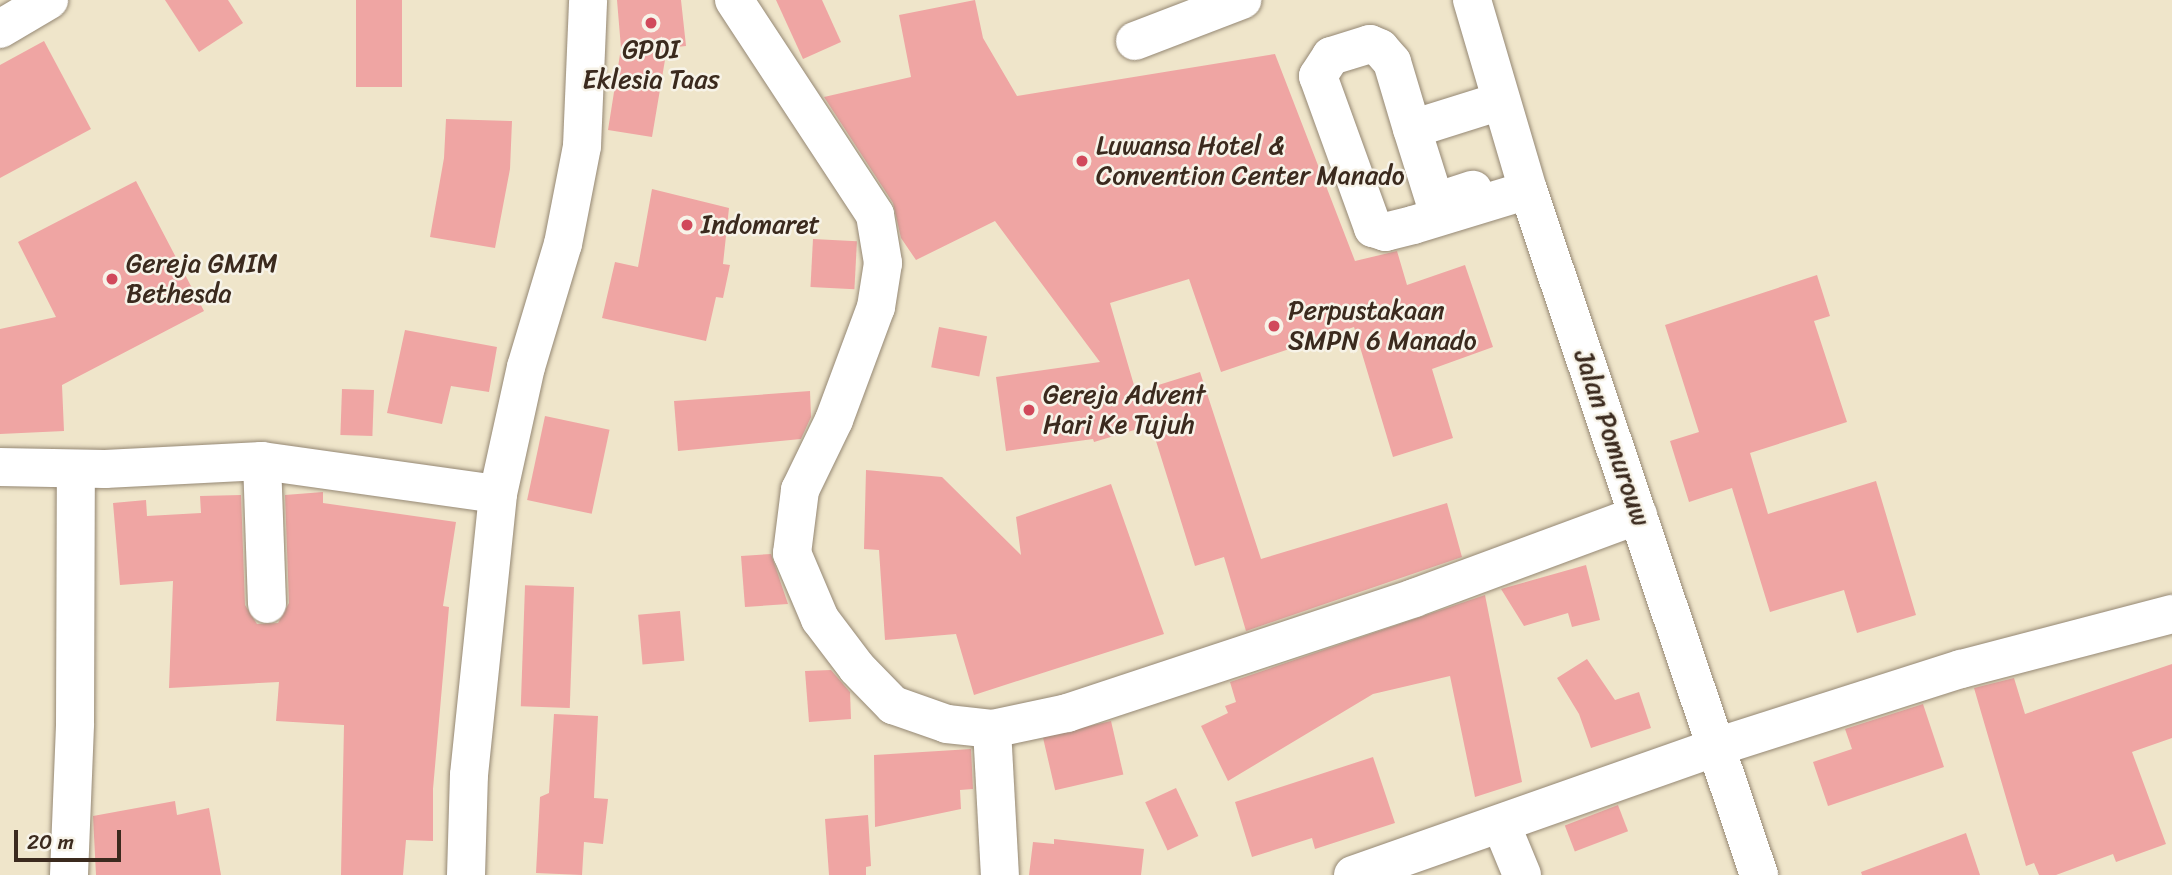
<!DOCTYPE html>
<html>
<head>
<meta charset="utf-8">
<style>
  body { margin:0 }
  #map { position:relative; width:2172px; height:875px; overflow:hidden; background:#efe5ca; font-family:Sriracha,sans-serif }
  div>[style] { position:absolute }
  .building>* { inset:0; background:#efa5a3; transform-origin:0 0 }
  .roads { filter:drop-shadow(0 0 2px #958874) drop-shadow(0 0 2px #958874) }
  .minor>* { height:38px; margin:-19px; padding:0 19px; transform-origin:19px; border-radius:19px; background:#fff }
  .major>* { height:38px; margin:-19px; padding:0 19px; transform-origin:19px; border-radius:19px; background:#fff }
  .dots>* { width:19px; height:19px; translate:-50% -50%; box-sizing:border-box; border:4px solid #f7f3e8; border-radius:50% }
  span { translate:-50% -50%; white-space:nowrap; text-align:center; line-height:1.15; -webkit-text-stroke:5px #f7f3e8; paint-order:stroke }
  .poi-label { font-size:26px; color:#3b2a1e }
  .left { translate:0 -50%; text-align:left }
  .street-label { font-size:26px; color:#3b2a1e }
  .scale { position:absolute; left:14px; top:830px; width:107px; height:32px; box-sizing:border-box; border:4px solid #3b2a1e; border-top:0; padding-left:9px; font-size:21px; line-height:24px; white-space:nowrap; color:#3b2a1e; -webkit-text-stroke:5px #f7f3e8; paint-order:stroke }
</style>
</head>
<body>
<div id="map">
  <div class="building">
    <i style="clip-path:polygon(165px 0,228px 0,243px 23px,199px 52px)"></i>
    <i style="left:356px;top:0;width:46px;height:87px"></i>
    <i style="clip-path:polygon(617px 0,681px 0,686px 46px,667px 48px,652px 137px,608px 130px,621px 48px)"></i>
    <i style="clip-path:polygon(776px 0,822px 0,841px 42px,803px 59px)"></i>
    <i style="clip-path:polygon(975px 0,983px 38px,1017px 96px,1275px 54px,1355px 261px,1397px 251px,1407px 285px,1465px 265px,1493px 347px,1432px 369px,1453px 438px,1393px 457px,1354px 327px,1221px 372px,1189px 279px,1110px 303px,1136px 392px,1200px 372px,1261px 559px,1447px 503px,1462px 557px,1246px 631px,1224px 557px,1195px 566px,1151px 425px,1094px 442px,1093px 439px,1006px 451px,996px 377px,1100px 362px,995px 221px,916px 260px,901px 238px,893px 203px,824px 97px,911px 77px,899px 15px)"></i>
    <i style="clip-path:polygon(44px 41px,91px 129px,0 178px,0 65px)"></i>
    <i style="clip-path:polygon(446px 119px,512px 121px,510px 169px,495px 248px,430px 237px,444px 158px)"></i>
    <i style="clip-path:polygon(136px 181px,204px 311px,62px 385px,64px 431px,0 434px,0 329px,56px 317px,18px 242px)"></i>
    <i style="clip-path:polygon(652px 189px,729px 208px,723px 264px,730px 265px,723px 298px,716px 297px,706px 341px,602px 318px,615px 262px,638px 267px)"></i>
    <i style="left:813px;top:239px;width:44px;height:48px;rotate:3deg"></i>
    <i style="clip-path:polygon(1817px 275px,1830px 316px,1814px 321px,1847px 422px,1750px 453px,1768px 514px,1876px 481px,1916px 615px,1857px 633px,1844px 590px,1770px 612px,1732px 488px,1689px 502px,1670px 441px,1699px 432px,1665px 325px)"></i>
    <i style="left:939px;top:327px;width:49px;height:41px;rotate:11deg"></i>
    <i style="clip-path:polygon(405px 330px,497px 347px,489px 392px,451px 386px,442px 424px,387px 413px)"></i>
    <i style="left:342px;top:389px;width:32px;height:46px;rotate:2deg"></i>
    <i style="clip-path:polygon(810px 391px,811px 417px,801px 439px,678px 451px,674px 401px)"></i>
    <i style="left:545px;top:416px;width:66px;height:86px;rotate:12deg"></i>
    <i style="clip-path:polygon(866px 470px,942px 477px,1021px 555px,1016px 517px,1111px 484px,1164px 634px,974px 695px,956px 634px,885px 640px,879px 550px,864px 549px)"></i>
    <i style="clip-path:polygon(323px 492px,323px 503px,456px 522px,443px 606px,449px 607px,433px 789px,433px 841px,406px 840px,403px 875px,341px 875px,344px 725px,276px 721px,279px 682px,169px 688px,173px 581px,120px 585px,113px 503px,146px 500px,147px 516px,201px 513px,200px 496px,241px 495px,245px 605px,257px 624px,278px 623px,289px 603px,285px 495px)"></i>
    <i style="clip-path:polygon(771px 554px,788px 604px,745px 607px,741px 556px)"></i>
    <i style="clip-path:polygon(1586px 565px,1600px 620px,1572px 627px,1568px 613px,1524px 626px,1501px 589px)"></i>
    <i style="left:574px;top:587px;width:121px;height:49px;rotate:92deg"></i>
    <i style="clip-path:polygon(1485px 595px,1522px 782px,1475px 797px,1450px 676px,1373px 694px,1228px 781px,1201px 726px,1228px 713px,1225px 706px,1236px 702px,1230px 682px)"></i>
    <i style="left:680px;top:611px;width:50px;height:42px;rotate:85deg"></i>
    <i style="clip-path:polygon(1587px 659px,1615px 700px,1639px 692px,1651px 728px,1591px 748px,1579px 714px,1557px 678px)"></i>
    <i style="clip-path:polygon(2172px 664px,2172px 738px,2132px 752px,2166px 844px,2116px 862px,2113px 854px,2056px 875px,2039px 875px,2034px 863px,2026px 866px,1974px 688px,2014px 678px,2025px 714px)"></i>
    <i style="clip-path:polygon(831px 670px,850px 692px,851px 719px,809px 722px,805px 671px)"></i>
    <i style="clip-path:polygon(1923px 704px,1944px 767px,1828px 806px,1813px 762px,1852px 749px,1845px 729px)"></i>
    <i style="clip-path:polygon(554px 714px,598px 716px,594px 798px,608px 799px,603px 844px,584px 842px,582px 875px,536px 873px,540px 797px,549px 793px)"></i>
    <i style="left:1111px;top:721px;width:55px;height:70px;rotate:77deg"></i>
    <i style="clip-path:polygon(971px 749px,973px 789px,960px 790px,961px 809px,875px 827px,874px 755px)"></i>
    <i style="clip-path:polygon(1373px 757px,1395px 823px,1315px 849px,1312px 838px,1252px 857px,1235px 802px)"></i>
    <i style="left:1176px;top:788px;width:53px;height:34px;rotate:65deg"></i>
    <i style="clip-path:polygon(175px 801px,177px 815px,209px 808px,221px 875px,96px 875px,93px 816px)"></i>
    <i style="left:1618px;top:805px;width:28px;height:57px;rotate:69deg"></i>
    <i style="clip-path:polygon(868px 815px,871px 866px,866px 867px,866px 875px,829px 875px,825px 819px)"></i>
    <i style="clip-path:polygon(1966px 833px,1980px 875px,1862px 875px,1861px 872px)"></i>
    <i style="clip-path:polygon(1054px 839px,1144px 849px,1141px 875px,1029px 875px,1033px 842px,1054px 844px)"></i>
  </div>
  <div class="roads">
    <div class="minor">
      <i style="left:734px;top:0;width:257px;rotate:56.7deg"></i>
      <i style="left:875px;top:215px;width:49px;rotate:80.5deg"></i>
      <i style="left:883px;top:263px;width:45px;rotate:99deg"></i>
      <i style="left:876px;top:307px;width:121px;rotate:110.4deg"></i>
      <i style="left:834px;top:420px;width:78px;rotate:115.9deg"></i>
      <i style="left:800px;top:490px;width:64px;rotate:97.2deg"></i>
      <i style="left:792px;top:553px;width:72px;rotate:67deg"></i>
      <i style="left:820px;top:619px;width:61px;rotate:52.9deg"></i>
      <i style="left:857px;top:668px;width:52px;rotate:45.8deg"></i>
      <i style="left:893px;top:705px;width:57px;rotate:19.4deg"></i>
      <i style="left:947px;top:724px;width:45px;rotate:6.3deg"></i>
      <i style="left:992px;top:729px;width:77px;rotate:-12deg"></i>
      <i style="left:1067px;top:713px;width:366px;rotate:-18.3deg"></i>
      <i style="left:1414px;top:598px;width:239px;rotate:-20.3deg"></i>
      <i style="left:0;top:29px;width:57px;rotate:-30.6deg"></i>
      <i style="left:1135px;top:41px;width:115px;rotate:-21deg"></i>
      <i style="left:1501px;top:101px;width:93px;rotate:162.5deg"></i>
      <i style="left:1412px;top:129px;width:70px;rotate:-106.6deg"></i>
      <i style="left:1392px;top:62px;width:18px;rotate:-131deg"></i>
      <i style="left:1380px;top:48px;width:11px;rotate:-158deg"></i>
      <i style="left:1370px;top:44px;width:41px;rotate:162.9deg"></i>
      <i style="left:1331px;top:56px;width:24px;rotate:123deg"></i>
      <i style="left:1318px;top:76px;width:162px;rotate:70.1deg"></i>
      <i style="left:1373px;top:228px;width:13px;rotate:18deg"></i>
      <i style="left:1385px;top:232px;width:29px;rotate:-14deg"></i>
      <i style="left:1413px;top:225px;width:120px;rotate:-16.9deg"></i>
      <i style="left:1412px;top:129px;width:77px;rotate:72.5deg"></i>
      <i style="left:1435px;top:202px;width:40px;rotate:-18deg"></i>
      <i style="left:262px;top:461px;width:143px;rotate:88deg"></i>
      <i style="left:0;top:467px;width:105px;rotate:1.1deg"></i>
      <i style="left:105px;top:469px;width:157px;rotate:-2.9deg"></i>
      <i style="left:262px;top:461px;width:238px;rotate:8deg"></i>
      <i style="left:992px;top:729px;width:146px;rotate:86.9deg"></i>
      <i style="left:1501px;top:824px;width:55px;rotate:67.6deg"></i>
      <i style="left:69px;top:875px;width:152px;rotate:-87.7deg"></i>
      <i style="left:75px;top:723px;width:254px;rotate:-89.8deg"></i>
      <i style="left:466px;top:875px;width:100px;rotate:-88.3deg"></i>
      <i style="left:469px;top:775px;width:282px;rotate:-84.1deg"></i>
      <i style="left:498px;top:494px;width:130px;rotate:-77.6deg"></i>
      <i style="left:526px;top:367px;width:128px;rotate:-73.3deg"></i>
      <i style="left:563px;top:244px;width:100px;rotate:-79deg"></i>
      <i style="left:582px;top:146px;width:146px;rotate:-87.6deg"></i>
      <i style="left:1353px;top:875px;width:385px;rotate:-19.4deg"></i>
      <i style="left:1716px;top:747px;width:257px;rotate:-17.7deg"></i>
      <i style="left:1961px;top:669px;width:218px;rotate:-14.6deg"></i>
    </div>
    <div class="major">
      <i style="left:1472px;top:0;width:198px;rotate:73.6deg"></i>
      <i style="left:1528px;top:190px;width:723px;rotate:71.36deg"></i>
    </div>
  </div>
  <div class="dots">
    <i style="left:651px;top:23px;background:#d1495b"></i>
    <i style="left:1082px;top:161px;background:#d1495b"></i>
    <i style="left:687px;top:225px;background:#d1495b"></i>
    <i style="left:112px;top:279px;background:#d1495b"></i>
    <i style="left:1274px;top:326px;background:#d1495b"></i>
    <i style="left:1029px;top:410px;background:#d1495b"></i>
  </div>
  <div class="poi-label">
    <span style="left:651px;top:65px">GPDI<br>Eklesia Taas</span>
    <span class="left" style="left:1096px;top:161px">Luwansa Hotel &amp;<br>Convention Center Manado</span>
    <span class="left" style="left:701px;top:225px">Indomaret</span>
    <span class="left" style="left:126px;top:279px">Gereja GMIM<br>Bethesda</span>
    <span class="left" style="left:1288px;top:326px">Perpustakaan<br>SMPN 6 Manado</span>
    <span class="left" style="left:1043px;top:410px">Gereja Advent<br>Hari Ke Tujuh</span>
  </div>
  <div class="street-label">
    <span style="left:1612px;top:438px;rotate:71deg">Jalan Pomurouw</span>
  </div>
  <div class="scale">20 m</div>
</div>
</body>
</html>
